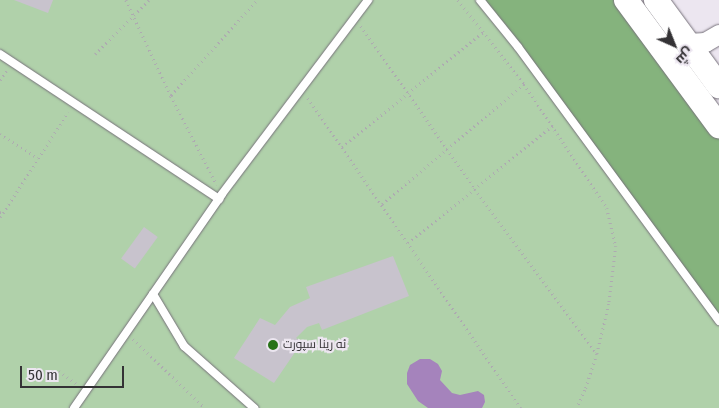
<!DOCTYPE html>
<html>
<head>
<meta charset="utf-8">
<style>
  body { margin:0 }
  #map { position:relative; width:719px; height:408px; overflow:hidden; background:#ece6f0; font-family:"Fira Sans Condensed",Cairo,sans-serif }
  div>[style] { position:absolute }
  .green>* { inset:0; background:#b0d1aa }
  .forest>* { inset:0; background:#85b37d }
  .water>* { inset:0; background:#a583bc }
  .building>* { inset:0; background:#c8c3cd; transform-origin:0 0 }
  .path>* { height:2.5px; margin-top:-1.25px; transform-origin:0; background:repeating-linear-gradient(90deg,#aeaab1 0 1px,transparent 0 5px) }
  .roads { filter:drop-shadow(0 0 1px #77727b) drop-shadow(0 0 1px #77727b) }
  .service>* { height:8px; margin:-4px; padding:0 4px; transform-origin:4px; border-radius:4px; background:#fff }
  .tertiary>* { height:19px; margin:-9.5px; padding:0 9.5px; transform-origin:9.5px; border-radius:9.5px; background:#fff }
  .primary>* { height:24px; margin:-12px; padding:0 12px; transform-origin:12px; border-radius:12px; background:#fff }
  .dots>* { width:14px; height:14px; translate:-50% -50%; box-sizing:border-box; border:2px solid #ece6f0; border-radius:50% }
  span { translate:-50% -50%; white-space:nowrap; text-align:center; line-height:1.15; -webkit-text-stroke:4.5px #ece6f0; paint-order:stroke }
  .poi-label { font-size:12px; color:#343235 }
  .left { translate:0 -50%; text-align:left }
  .north { position:absolute; left:649px; top:20px; width:50px; height:50px; -webkit-text-stroke:4px #ece6f0; paint-order:stroke; rotate:136deg; font-size:14px; font-weight:700; line-height:20px; text-align:center; color:#343235 }
  .north::after { content:''; display:block; margin:auto; width:18px; height:22px; background:#343235; clip-path:polygon(50% 0,100% 100%,50% 72%,0 100%) }
  .scale { position:absolute; left:20px; top:366px; width:104px; height:22px; box-sizing:border-box; border:2px solid #343235; border-top:0; padding-left:6px; font-size:15px; line-height:18px; white-space:nowrap; color:#343235; -webkit-text-stroke:4px #ece6f0; paint-order:stroke }
</style>
</head>
<body>
<div id="map">
  <div class="green">
    <i style="clip-path:polygon(0 0,595px 0,719px 160px,719px 408px,0 408px)"></i>
  </div>
  <div class="forest">
    <i style="clip-path:polygon(480px 0,626px 0,719px 128px,719px 322px)"></i>
  </div>
  <div class="water">
    <i style="clip-path:polygon(420px 359px,430px 359px,438px 364px,442px 371px,440px 380px,452px 393px,460px 395px,478px 391px,484px 395px,485px 402px,482px 408px,428px 408px,418px 401px,407px 384px,407px 373px,410px 365px)"></i>
  </div>
  <div class="building">
    <i style="clip-path:polygon(14px 0,53px 0,48px 13px)"></i>
    <i style="left:144px;top:227px;width:17px;height:39px;rotate:36deg"></i>
    <i style="clip-path:polygon(393px 256px,409px 296px,322px 330px,319px 323px,307px 327px,296px 338px,302px 342px,274px 383px,234px 358px,260px 318px,275px 325px,290px 307px,310px 298px,306px 287px)"></i>
  </div>
  <div class="path">
    <i style="left:126px;top:0;width:106px;rotate:64.9deg"></i>
    <i style="left:171px;top:96px;width:100px;rotate:62.7deg"></i>
    <i style="left:458px;top:0;width:107px;rotate:51.8deg"></i>
    <i style="left:524px;top:84px;width:149px;rotate:56.2deg"></i>
    <i style="left:607px;top:208px;width:39px;rotate:77deg"></i>
    <i style="left:616px;top:246px;width:58px;rotate:96.9deg"></i>
    <i style="left:609px;top:304px;width:51px;rotate:103.5deg"></i>
    <i style="left:597px;top:354px;width:38px;rotate:108deg"></i>
    <i style="left:585px;top:390px;width:20px;rotate:114deg"></i>
    <i style="left:361px;top:26px;width:199px;rotate:55deg"></i>
    <i style="left:475px;top:189px;width:205px;rotate:53.5deg"></i>
    <i style="left:95px;top:54px;width:76px;rotate:-45deg"></i>
    <i style="left:0;top:80px;width:11px;rotate:-56deg"></i>
    <i style="left:171px;top:95px;width:128px;rotate:-47.8deg"></i>
    <i style="left:308px;top:98px;width:376px;rotate:55.5deg"></i>
    <i style="left:0;top:134px;width:45px;rotate:32.3deg"></i>
    <i style="left:342px;top:147px;width:183px;rotate:-39.2deg"></i>
    <i style="left:382px;top:204px;width:186px;rotate:-40.2deg"></i>
    <i style="left:0;top:212px;width:3px;rotate:18deg"></i>
    <i style="left:3px;top:213px;width:120px;rotate:-57.2deg"></i>
    <i style="left:0;top:217px;width:5px;rotate:-53deg"></i>
    <i style="left:408px;top:243px;width:187px;rotate:-39.1deg"></i>
    <i style="left:133px;top:339px;width:100px;rotate:43.8deg"></i>
    <i style="left:59px;top:371px;width:22px;rotate:36deg"></i>
  </div>
  <div class="roads">
    <div class="service">
      <i style="left:480px;top:0;width:60px;rotate:51deg"></i>
      <i style="left:518px;top:47px;width:340px;rotate:53.7deg"></i>
      <i style="left:0;top:54px;width:263px;rotate:33.5deg"></i>
      <i style="left:153px;top:294px;width:61px;rotate:59.2deg"></i>
      <i style="left:184px;top:346px;width:94px;rotate:41.5deg"></i>
      <i style="left:74px;top:408px;width:260px;rotate:-55.3deg"></i>
      <i style="left:222px;top:194px;width:243px;rotate:-53deg"></i>
    </div>
    <div class="tertiary">
      <i style="left:687px;top:43px;width:18px;rotate:-3deg"></i>
      <i style="left:705px;top:42px;width:16px;rotate:-30deg"></i>
    </div>
    <div class="primary">
      <i style="left:626px;top:0;width:157px;rotate:53.6deg"></i>
      <i style="left:656px;top:0;width:107px;rotate:53.8deg"></i>
    </div>
  </div>
  <div class="dots">
    <i style="left:273px;top:345px;background:#287318"></i>
  </div>
  <div class="poi-label">
    <span class="left" style="left:283px;top:345px">ئه رينا سپورت</span>
  </div>
  <div class="north">ش</div>
  <div class="scale">50 m</div>
</div>
</body>
</html>
